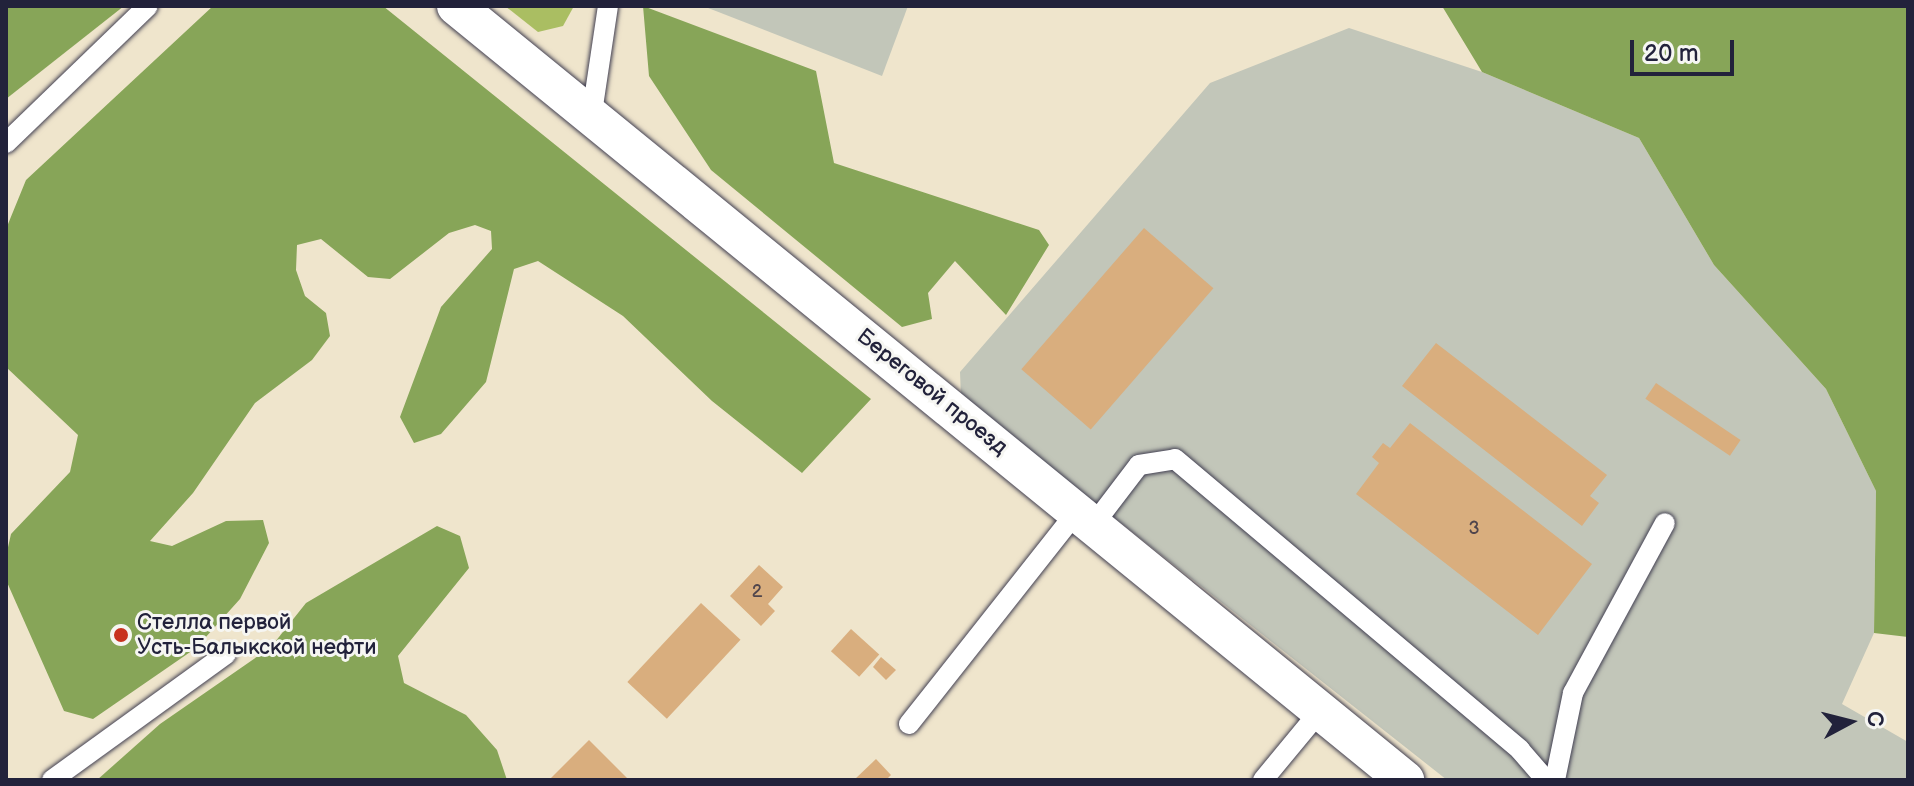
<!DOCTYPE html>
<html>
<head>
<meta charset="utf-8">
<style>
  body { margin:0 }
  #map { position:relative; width:1914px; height:786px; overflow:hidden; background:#efe5cc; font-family:"Balsamiq Sans",sans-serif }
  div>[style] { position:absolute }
  .industrial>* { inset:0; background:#c2c6b9 }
  .green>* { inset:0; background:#aabe62 }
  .forest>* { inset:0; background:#87a558 }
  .building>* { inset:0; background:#d9ae7e; transform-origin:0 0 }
  .roads { filter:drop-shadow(0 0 2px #413f51) drop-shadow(0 0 2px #413f51) }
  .lane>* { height:20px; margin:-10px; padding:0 10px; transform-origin:10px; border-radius:10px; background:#fff }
  .street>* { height:38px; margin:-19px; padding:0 19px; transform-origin:19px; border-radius:19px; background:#fff }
  .dots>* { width:22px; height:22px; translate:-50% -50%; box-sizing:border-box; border:4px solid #f6f6f2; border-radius:50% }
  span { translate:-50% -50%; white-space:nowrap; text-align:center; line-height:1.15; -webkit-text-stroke:6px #f6f6f2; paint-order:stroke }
  .number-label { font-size:18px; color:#50454c }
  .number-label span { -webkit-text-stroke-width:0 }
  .street-label { font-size:22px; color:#22223b }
  .poi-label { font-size:22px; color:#22223b }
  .left { translate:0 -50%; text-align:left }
  .frame { position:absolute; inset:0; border:8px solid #22223b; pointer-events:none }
  .north { position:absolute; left:1810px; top:682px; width:80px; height:80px; -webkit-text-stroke:6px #f6f6f2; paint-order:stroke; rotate:83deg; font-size:22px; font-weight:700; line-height:32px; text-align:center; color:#22223b }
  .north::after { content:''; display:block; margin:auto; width:28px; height:36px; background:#22223b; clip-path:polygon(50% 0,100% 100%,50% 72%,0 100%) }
  .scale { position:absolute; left:1630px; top:40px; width:104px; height:36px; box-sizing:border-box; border:4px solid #22223b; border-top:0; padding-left:10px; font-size:24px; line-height:28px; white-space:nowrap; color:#22223b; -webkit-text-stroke:6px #f6f6f2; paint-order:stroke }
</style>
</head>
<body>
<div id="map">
  <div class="industrial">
    <i style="clip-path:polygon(703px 6px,908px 6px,882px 76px)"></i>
    <i style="clip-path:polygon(1349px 28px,1482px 72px,1639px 138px,1714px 265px,1826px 389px,1876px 491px,1874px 633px,1842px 704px,1908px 742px,1908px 780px,1447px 780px,961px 397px,960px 372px,1210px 83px)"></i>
  </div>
  <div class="green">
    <i style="clip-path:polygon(505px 6px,574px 6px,563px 26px,538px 32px)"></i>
  </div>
  <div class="forest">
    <i style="clip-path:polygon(6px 6px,124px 6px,6px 99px)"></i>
    <i style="clip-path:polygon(213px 6px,383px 6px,871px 399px,802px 473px,712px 401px,623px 316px,538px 261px,514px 269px,486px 382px,441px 434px,414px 443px,400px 417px,441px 307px,492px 249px,491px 231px,475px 225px,449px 233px,390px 279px,368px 277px,321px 239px,297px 245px,296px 270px,305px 296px,326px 313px,330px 336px,312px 360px,255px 403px,193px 493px,150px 541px,172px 546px,226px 521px,263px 520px,269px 543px,240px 599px,196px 648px,93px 719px,64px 711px,6px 580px,6px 556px,11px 534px,70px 472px,78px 435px,6px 367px,6px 229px,26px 180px)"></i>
    <i style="clip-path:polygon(643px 6px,816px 71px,834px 163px,1039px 230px,1049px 245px,1006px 315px,955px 261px,928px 293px,932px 319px,902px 327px,711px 170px,649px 76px)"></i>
    <i style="clip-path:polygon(1442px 6px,1908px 6px,1908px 637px,1874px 633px,1876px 491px,1826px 389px,1714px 265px,1639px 138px,1482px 72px)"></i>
    <i style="clip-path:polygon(437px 526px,460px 536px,469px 568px,398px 656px,404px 683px,466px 715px,497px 750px,507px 780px,97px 780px,160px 724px,271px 647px,306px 603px)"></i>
  </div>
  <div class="building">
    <i style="left:1144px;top:228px;width:92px;height:187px;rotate:41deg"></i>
    <i style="clip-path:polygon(1436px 343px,1607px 475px,1590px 496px,1599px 503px,1582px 526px,1402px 386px)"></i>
    <i style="left:1656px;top:383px;width:102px;height:19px;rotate:34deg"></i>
    <i style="clip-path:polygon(1410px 423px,1592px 564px,1538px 635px,1356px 494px,1379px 463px,1372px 457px,1383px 443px,1390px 448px)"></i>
    <i style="clip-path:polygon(759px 565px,783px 587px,768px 604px,775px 611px,761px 626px,730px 596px)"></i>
    <i style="left:701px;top:603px;width:54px;height:108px;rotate:43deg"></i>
    <i style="left:851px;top:629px;width:38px;height:30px;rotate:42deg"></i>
    <i style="clip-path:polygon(881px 657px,896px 670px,886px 680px,873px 667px)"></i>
    <i style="clip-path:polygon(589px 740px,629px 780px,549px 780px)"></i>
    <i style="clip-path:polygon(876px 759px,891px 775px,886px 780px,854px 780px)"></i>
  </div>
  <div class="roads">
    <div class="lane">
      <i style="left:592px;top:113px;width:108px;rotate:-81.5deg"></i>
      <i style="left:6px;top:143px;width:197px;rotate:-44deg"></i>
      <i style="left:1094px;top:524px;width:74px;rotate:-52.7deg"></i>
      <i style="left:1139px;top:465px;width:36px;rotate:-9deg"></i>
      <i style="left:1175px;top:459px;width:451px;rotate:40.1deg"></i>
      <i style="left:1520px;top:750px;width:40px;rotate:49deg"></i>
      <i style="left:909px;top:724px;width:271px;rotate:-51.7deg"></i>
      <i style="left:52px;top:780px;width:215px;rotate:-35.9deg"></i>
      <i style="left:1263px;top:780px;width:91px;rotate:-50.4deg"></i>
      <i style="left:1555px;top:780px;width:89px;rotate:-78.3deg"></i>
      <i style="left:1573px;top:693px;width:193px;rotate:-61.6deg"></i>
    </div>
    <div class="street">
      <i style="left:456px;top:6px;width:1225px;rotate:39.2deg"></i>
    </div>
  </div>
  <div class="dots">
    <i style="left:121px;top:635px;background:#c8321e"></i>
  </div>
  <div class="number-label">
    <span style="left:1474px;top:529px">3</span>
    <span style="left:757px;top:592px">2</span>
  </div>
  <div class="street-label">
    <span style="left:932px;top:392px;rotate:39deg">Береговой проезд</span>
  </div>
  <div class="poi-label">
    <span class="left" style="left:137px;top:635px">Стелла первой<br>Усть-Балыкской нефти</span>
  </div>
  <div class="frame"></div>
  <div class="north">С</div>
  <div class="scale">20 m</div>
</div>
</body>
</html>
